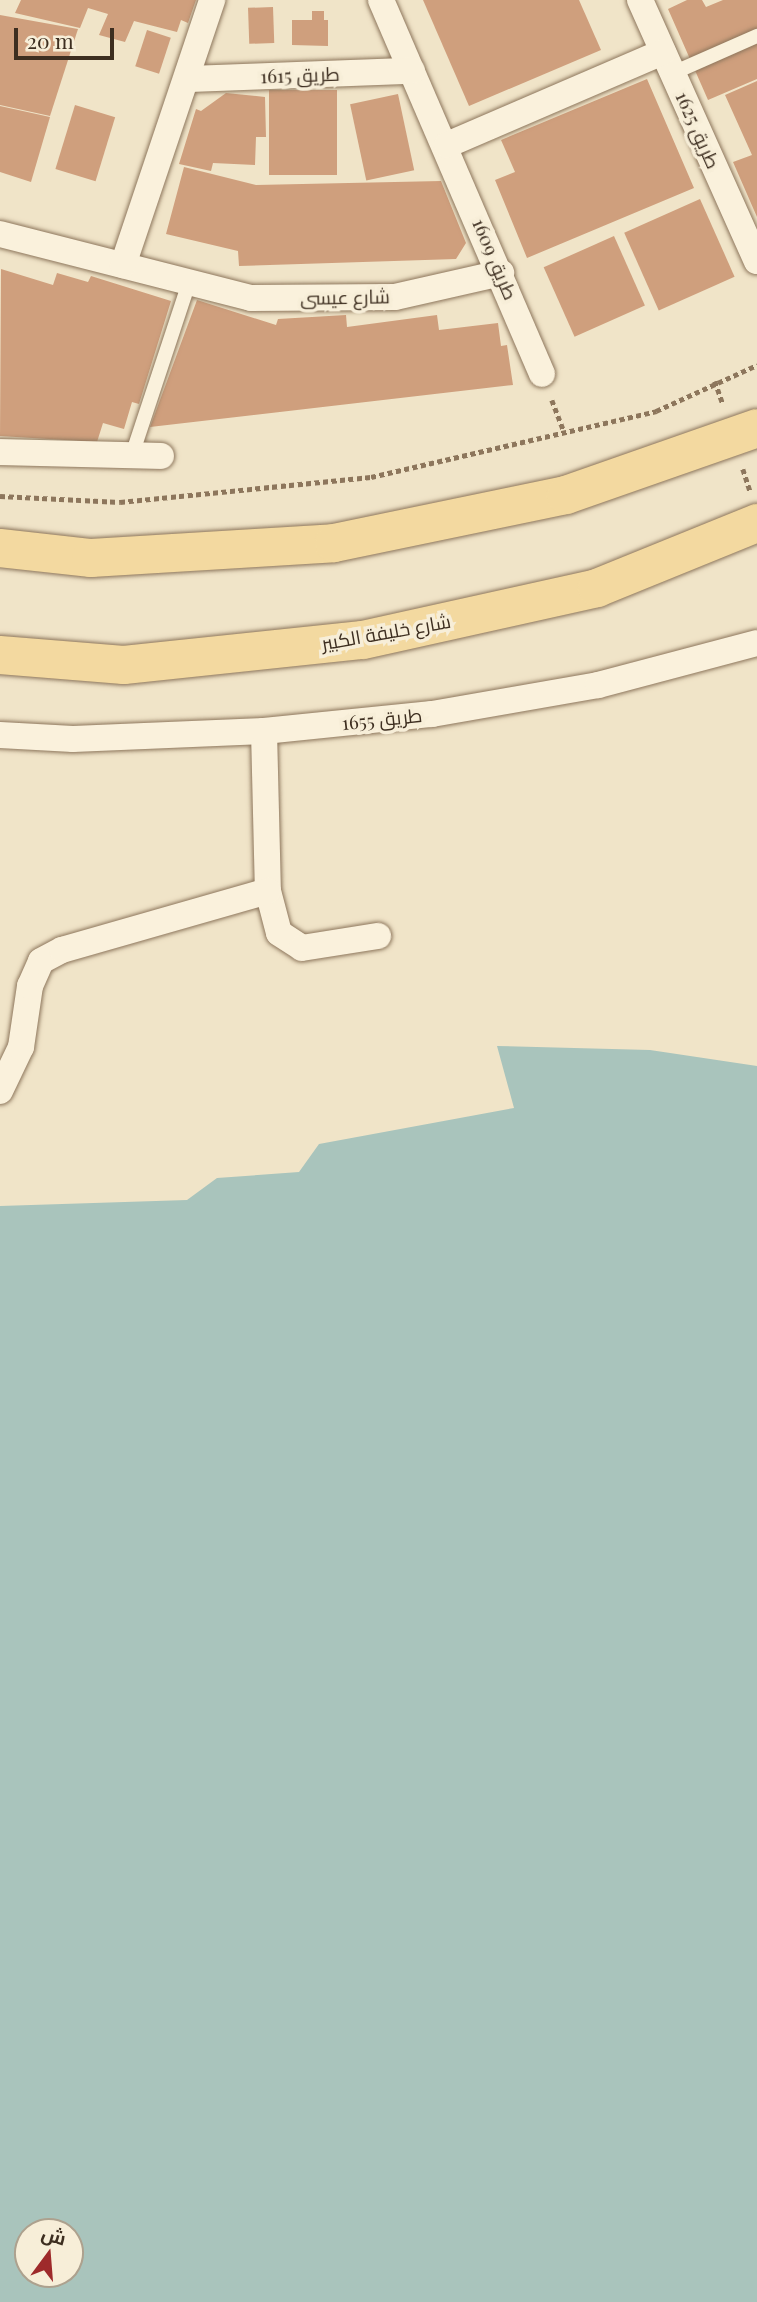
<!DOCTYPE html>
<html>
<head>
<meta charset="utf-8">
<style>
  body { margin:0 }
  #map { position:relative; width:757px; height:2302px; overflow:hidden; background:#f0e4c8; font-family:"Playfair Display",Cairo,serif }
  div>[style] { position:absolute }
  .water>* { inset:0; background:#a9c4bc }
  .building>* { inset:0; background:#cf9f7d; transform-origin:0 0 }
  .path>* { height:4.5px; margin-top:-2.25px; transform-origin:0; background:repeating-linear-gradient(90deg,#8d765c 0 5px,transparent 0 8.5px) }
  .roads { filter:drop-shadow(0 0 2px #8d765c) drop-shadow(0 0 2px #8d765c) }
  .service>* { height:14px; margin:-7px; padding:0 7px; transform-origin:7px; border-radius:7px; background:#faf1dc }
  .minor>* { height:26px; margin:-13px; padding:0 13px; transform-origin:13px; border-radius:13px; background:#faf1dc }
  .primary>* { height:38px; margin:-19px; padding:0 19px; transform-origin:19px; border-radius:19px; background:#f3d9a0 }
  span { translate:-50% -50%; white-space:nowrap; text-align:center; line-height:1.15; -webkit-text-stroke:7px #f7eed8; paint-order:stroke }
  .street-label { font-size:19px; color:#3d2e20 }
  .north { position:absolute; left:14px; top:2218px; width:70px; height:70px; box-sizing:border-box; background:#f7eed8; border:2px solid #ada18e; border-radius:50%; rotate:16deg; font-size:19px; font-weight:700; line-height:28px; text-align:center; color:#3d2e20 }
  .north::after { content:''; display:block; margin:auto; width:24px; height:32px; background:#9e2a2b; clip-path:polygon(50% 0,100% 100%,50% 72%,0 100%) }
  .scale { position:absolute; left:14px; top:28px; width:100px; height:32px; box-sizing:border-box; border:4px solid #3d2e20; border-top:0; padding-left:9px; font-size:21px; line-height:24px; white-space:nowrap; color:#3d2e20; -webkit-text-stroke:5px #f7eed8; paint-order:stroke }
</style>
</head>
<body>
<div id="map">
  <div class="water">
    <i style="clip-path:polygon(evenodd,497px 1046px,650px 1050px,757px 1066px,757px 2302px,0 2302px,0 1206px,187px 1200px,217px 1178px,299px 1172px,319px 1144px,514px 1108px,497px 1046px,28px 2232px,70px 2232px,70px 2274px,28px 2274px,28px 2232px)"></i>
  </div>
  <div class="building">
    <i style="clip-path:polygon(21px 0,196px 0,188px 23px,181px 20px,177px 32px,134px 21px,125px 42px,99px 35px,108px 14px,88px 8px,80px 28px,15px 13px)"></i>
    <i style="clip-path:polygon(423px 0,579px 0,601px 50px,469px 106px)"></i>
    <i style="clip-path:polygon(687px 0,702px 0,706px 7px,723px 0,757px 0,757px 79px,708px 100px,668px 9px)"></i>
    <i style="left:273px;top:7px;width:36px;height:25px;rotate:88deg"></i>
    <i style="clip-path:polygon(312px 11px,324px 11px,324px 20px,328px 20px,328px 46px,292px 45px,292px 20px,312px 20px)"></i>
    <i style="clip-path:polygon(0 15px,78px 29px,50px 116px,0 105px)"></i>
    <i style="left:147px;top:30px;width:25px;height:38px;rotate:18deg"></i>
    <i style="clip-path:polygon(647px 79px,694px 188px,527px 258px,495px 180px,515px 172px,501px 140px)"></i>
    <i style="clip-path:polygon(757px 81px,757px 217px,733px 162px,752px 155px,725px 95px)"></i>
    <i style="left:269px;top:90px;width:68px;height:85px"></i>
    <i style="clip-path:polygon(226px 93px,265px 97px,266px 137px,256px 137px,255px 165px,213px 163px,211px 171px,179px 164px,196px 109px,201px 111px)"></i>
    <i style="left:398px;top:94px;width:78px;height:49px;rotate:78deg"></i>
    <i style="left:75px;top:105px;width:42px;height:67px;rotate:17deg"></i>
    <i style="clip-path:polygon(0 106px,50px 117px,31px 182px,0 172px)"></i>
    <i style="clip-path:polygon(184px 167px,256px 185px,441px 181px,466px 243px,456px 259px,239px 266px,238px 251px,166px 234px)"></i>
    <i style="left:700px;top:199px;width:85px;height:83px;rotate:66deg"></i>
    <i style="left:614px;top:236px;width:76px;height:77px;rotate:66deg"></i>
    <i style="clip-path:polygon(1px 269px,53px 285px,57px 273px,88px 282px,91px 276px,171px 301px,139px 404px,132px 402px,124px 429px,103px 423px,97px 442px,0 436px)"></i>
    <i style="clip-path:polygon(197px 300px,276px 325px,278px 319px,346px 315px,347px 327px,437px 315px,439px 330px,498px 323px,501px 346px,507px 345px,513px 385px,150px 427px)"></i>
  </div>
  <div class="path">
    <i style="left:715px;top:381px;width:24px;rotate:71deg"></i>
    <i style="left:552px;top:400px;width:34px;rotate:69deg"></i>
    <i style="left:743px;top:469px;width:23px;rotate:72deg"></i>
    <i style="left:0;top:496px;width:120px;rotate:2.9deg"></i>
    <i style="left:120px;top:502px;width:252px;rotate:-5.7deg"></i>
    <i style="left:371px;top:477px;width:293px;rotate:-13deg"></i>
    <i style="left:656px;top:411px;width:111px;rotate:-24.5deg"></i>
  </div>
  <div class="roads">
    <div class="service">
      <i style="left:673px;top:73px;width:92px;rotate:-23.8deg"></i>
      <i style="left:132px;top:455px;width:181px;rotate:-71.7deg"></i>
    </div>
    <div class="minor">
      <i style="left:381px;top:0;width:407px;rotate:66.7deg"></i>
      <i style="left:640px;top:0;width:286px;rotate:65.9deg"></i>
      <i style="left:189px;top:79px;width:223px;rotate:-2.1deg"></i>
      <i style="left:447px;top:145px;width:235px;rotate:-23.3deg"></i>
      <i style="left:0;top:234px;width:259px;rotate:14.3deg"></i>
      <i style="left:251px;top:298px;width:144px;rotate:-0.4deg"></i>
      <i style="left:395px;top:297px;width:109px;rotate:-12.8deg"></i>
      <i style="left:123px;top:265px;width:280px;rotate:-71.4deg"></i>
      <i style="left:0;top:452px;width:161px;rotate:1.4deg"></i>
      <i style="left:264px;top:731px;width:160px;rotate:88.6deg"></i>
      <i style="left:268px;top:891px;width:43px;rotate:75.3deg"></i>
      <i style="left:279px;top:933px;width:27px;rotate:33deg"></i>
      <i style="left:302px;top:948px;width:77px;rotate:-9deg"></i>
      <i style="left:0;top:735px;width:73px;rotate:3.1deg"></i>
      <i style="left:73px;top:739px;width:191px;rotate:-2.4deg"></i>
      <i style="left:264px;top:731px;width:169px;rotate:-5.8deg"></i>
      <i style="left:432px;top:714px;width:169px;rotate:-9.9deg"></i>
      <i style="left:598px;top:685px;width:164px;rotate:-14.8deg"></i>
      <i style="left:0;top:1091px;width:49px;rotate:-64.5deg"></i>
      <i style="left:21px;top:1047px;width:62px;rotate:-81.6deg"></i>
      <i style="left:30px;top:986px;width:27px;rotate:-66deg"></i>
      <i style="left:41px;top:961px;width:24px;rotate:-28deg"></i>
      <i style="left:62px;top:950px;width:214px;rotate:-16deg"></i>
    </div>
    <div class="primary">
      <i style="left:0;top:548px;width:92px;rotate:6.3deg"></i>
      <i style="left:91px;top:558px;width:243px;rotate:-3.5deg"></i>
      <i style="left:334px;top:543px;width:237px;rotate:-11.7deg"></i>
      <i style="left:566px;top:495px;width:202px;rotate:-19.3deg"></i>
      <i style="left:0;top:655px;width:124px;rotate:4.6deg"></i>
      <i style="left:124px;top:665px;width:240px;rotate:-6deg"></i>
      <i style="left:363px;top:640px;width:240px;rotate:-12.5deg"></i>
      <i style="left:597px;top:588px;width:173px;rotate:-22.1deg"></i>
    </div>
  </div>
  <div class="street-label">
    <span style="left:300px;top:75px;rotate:-2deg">طريق 1615</span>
    <span style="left:698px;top:130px;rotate:66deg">طريق 1625</span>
    <span style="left:495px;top:259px;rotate:67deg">طريق 1609</span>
    <span style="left:345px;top:297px;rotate:-1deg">شارع عيسى</span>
    <span style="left:386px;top:632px;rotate:-10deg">شارع خليفة الكبير</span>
    <span style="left:382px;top:719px;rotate:-6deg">طريق 1655</span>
  </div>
  <div class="north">ش</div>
  <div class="scale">20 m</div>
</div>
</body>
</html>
